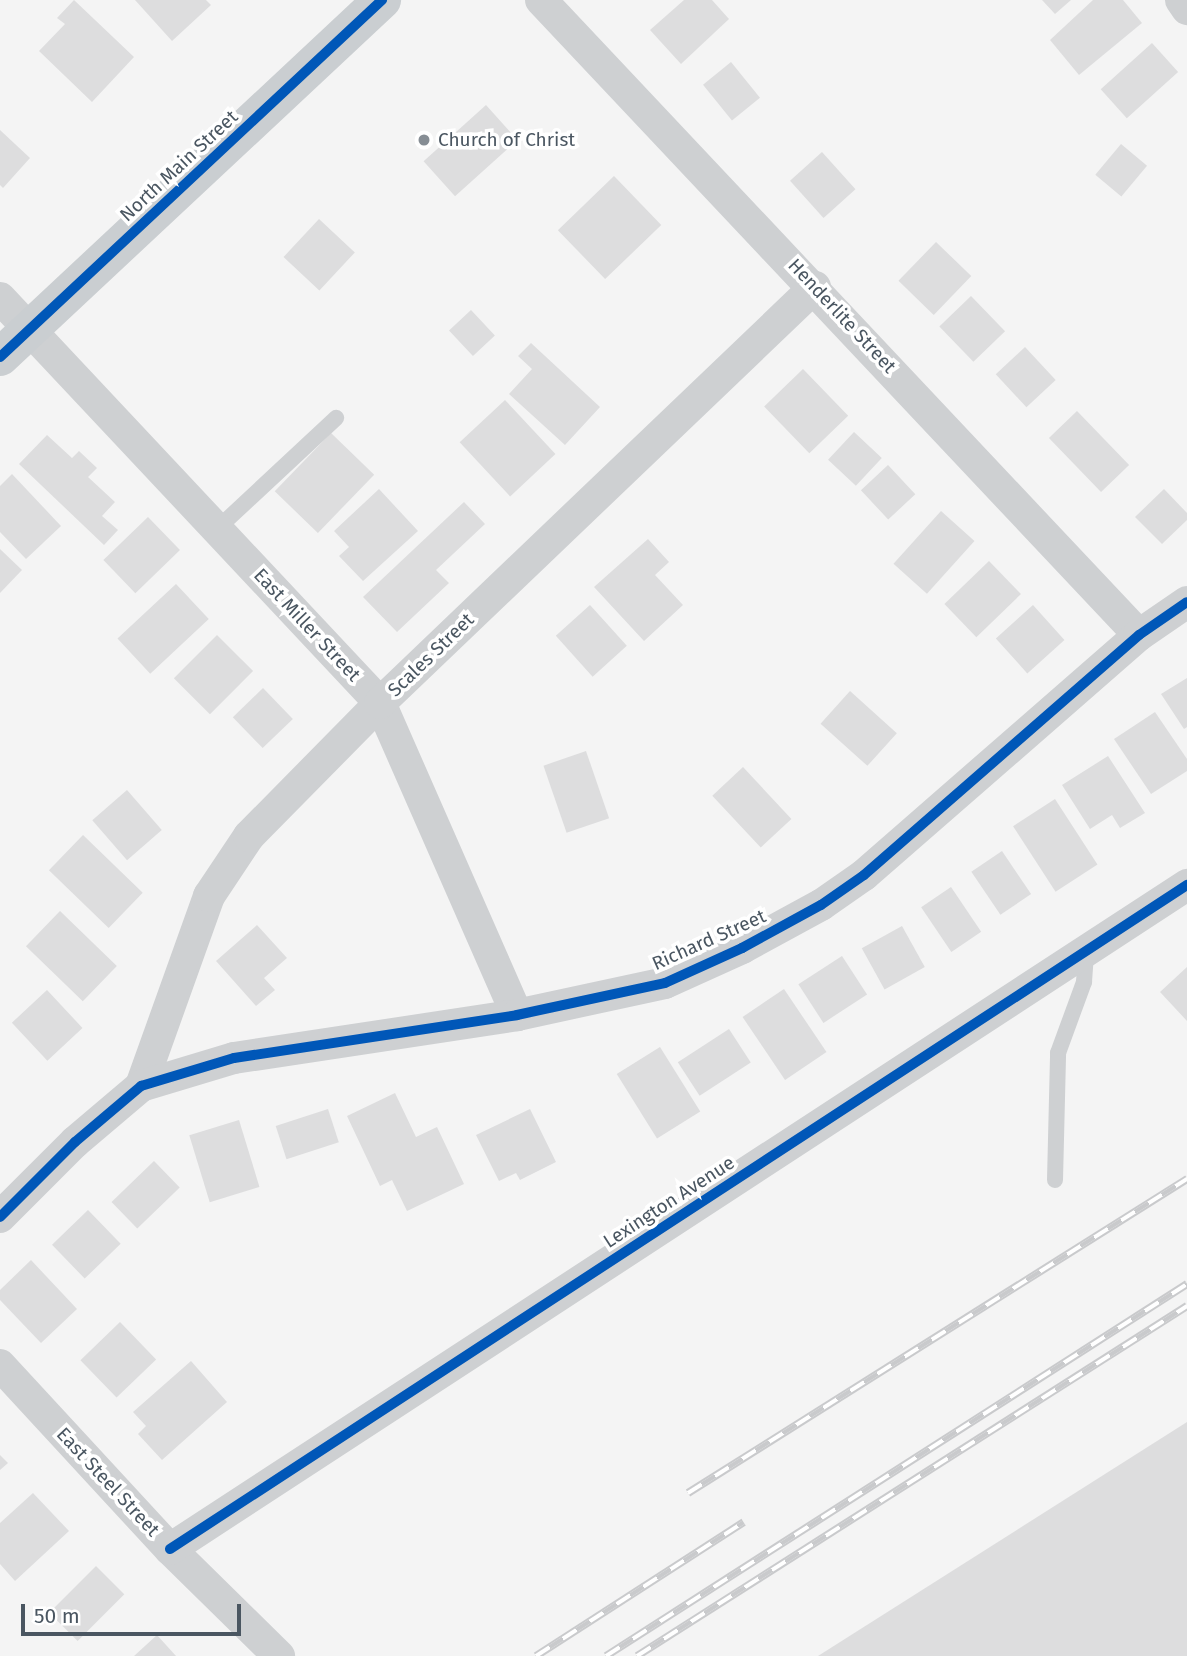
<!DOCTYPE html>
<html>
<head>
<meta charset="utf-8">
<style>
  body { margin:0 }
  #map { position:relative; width:1187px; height:1656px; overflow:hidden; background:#f4f4f4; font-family:"Fira Sans",sans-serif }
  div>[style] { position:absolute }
  .building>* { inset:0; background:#ddddde; transform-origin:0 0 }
  .lane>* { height:16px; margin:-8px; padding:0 8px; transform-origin:8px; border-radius:8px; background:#ced0d2 }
  .street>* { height:32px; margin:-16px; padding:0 16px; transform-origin:16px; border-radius:16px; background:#ced0d2 }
  .primary>* { height:38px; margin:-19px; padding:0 19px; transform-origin:19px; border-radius:19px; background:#caced1 }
  .rail>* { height:8px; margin-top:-4px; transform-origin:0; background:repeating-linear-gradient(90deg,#fff 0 16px,#c9cacc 0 32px); box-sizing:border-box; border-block:2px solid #c9cacc }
  .cycleway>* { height:10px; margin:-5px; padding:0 5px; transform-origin:5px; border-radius:5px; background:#0057b8 }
  .dots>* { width:19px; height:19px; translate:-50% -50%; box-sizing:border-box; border:4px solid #fff; border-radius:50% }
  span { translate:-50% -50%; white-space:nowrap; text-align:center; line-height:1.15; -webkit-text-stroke:7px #fff; paint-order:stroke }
  .poi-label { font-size:19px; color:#4a5661 }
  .left { translate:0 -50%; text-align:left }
  .street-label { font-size:19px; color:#4a5661 }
  .scale { position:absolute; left:21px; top:1604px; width:220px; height:32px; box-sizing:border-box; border:4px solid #4a5661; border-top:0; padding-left:9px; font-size:21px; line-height:24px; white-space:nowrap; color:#4a5661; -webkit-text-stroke:5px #fff; paint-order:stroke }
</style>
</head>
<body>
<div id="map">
  <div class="building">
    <i style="clip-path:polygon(74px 0,134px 57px,92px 102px,39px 51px,65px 24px,57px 18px)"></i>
    <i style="clip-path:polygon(135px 0,206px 0,211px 5px,172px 41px)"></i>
    <i style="clip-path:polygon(684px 0,712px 0,729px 19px,681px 64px,650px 30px)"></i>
    <i style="clip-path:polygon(1042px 0,1071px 0,1055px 14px)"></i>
    <i style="clip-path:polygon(1093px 0,1123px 0,1142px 23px,1079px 75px,1050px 40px)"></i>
    <i style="left:1152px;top:43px;width:39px;height:69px;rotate:48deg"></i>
    <i style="left:731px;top:62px;width:46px;height:36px;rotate:51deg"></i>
    <i style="left:486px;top:105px;width:47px;height:84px;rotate:48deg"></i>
    <i style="clip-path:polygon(0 130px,30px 158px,3px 188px,0 185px)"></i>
    <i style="left:1121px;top:144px;width:34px;height:40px;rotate:40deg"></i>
    <i style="left:822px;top:152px;width:50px;height:43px;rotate:48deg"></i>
    <i style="left:614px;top:176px;width:68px;height:78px;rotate:46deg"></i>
    <i style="left:319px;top:219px;width:49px;height:52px;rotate:43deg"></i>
    <i style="left:936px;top:242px;width:49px;height:54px;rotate:44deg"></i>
    <i style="left:971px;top:296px;width:49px;height:44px;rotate:46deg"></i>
    <i style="left:471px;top:310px;width:35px;height:30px;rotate:47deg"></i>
    <i style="clip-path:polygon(531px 343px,600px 407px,565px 445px,509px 394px,532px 369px,518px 356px)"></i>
    <i style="left:1025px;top:347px;width:45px;height:40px;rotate:47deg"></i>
    <i style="left:803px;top:369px;width:65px;height:54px;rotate:46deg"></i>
    <i style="left:505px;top:400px;width:74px;height:62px;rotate:47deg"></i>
    <i style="left:1077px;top:411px;width:75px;height:39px;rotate:46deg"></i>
    <i style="left:854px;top:432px;width:38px;height:38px;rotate:43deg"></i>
    <i style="left:331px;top:433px;width:60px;height:81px;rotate:44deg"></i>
    <i style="clip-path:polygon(47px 435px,72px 458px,79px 451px,97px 468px,88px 477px,115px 502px,102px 516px,118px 530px,104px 545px,19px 464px)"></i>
    <i style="left:888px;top:465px;width:40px;height:37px;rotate:47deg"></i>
    <i style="clip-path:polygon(12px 474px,61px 526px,26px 559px,0 532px,0 486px)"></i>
    <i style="clip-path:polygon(379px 489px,418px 531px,363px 581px,339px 556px,349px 547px,334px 531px)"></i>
    <i style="clip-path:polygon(1164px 489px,1187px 513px,1187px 520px,1162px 544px,1135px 517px)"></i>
    <i style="clip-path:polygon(464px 502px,485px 524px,436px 570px,449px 583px,397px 632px,363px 597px)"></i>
    <i style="left:941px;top:511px;width:45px;height:71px;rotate:42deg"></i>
    <i style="left:148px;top:517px;width:46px;height:62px;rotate:46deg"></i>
    <i style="clip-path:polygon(648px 539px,669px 562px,655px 575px,683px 605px,644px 641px,594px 587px)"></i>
    <i style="clip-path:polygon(0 549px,22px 570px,0 593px)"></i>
    <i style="left:989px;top:561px;width:46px;height:62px;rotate:46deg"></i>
    <i style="left:176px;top:584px;width:48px;height:80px;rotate:47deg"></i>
    <i style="left:590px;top:605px;width:55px;height:46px;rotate:48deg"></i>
    <i style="left:1033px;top:605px;width:47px;height:50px;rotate:48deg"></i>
    <i style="left:217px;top:635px;width:51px;height:61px;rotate:45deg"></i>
    <i style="clip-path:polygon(1187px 678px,1187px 727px,1184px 729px,1161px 694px)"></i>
    <i style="left:263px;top:688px;width:43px;height:42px;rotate:46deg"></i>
    <i style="left:850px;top:691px;width:63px;height:44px;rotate:42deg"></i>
    <i style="clip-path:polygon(1155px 712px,1187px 759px,1187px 771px,1151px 794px,1114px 739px)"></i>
    <i style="left:586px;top:751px;width:71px;height:45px;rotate:71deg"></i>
    <i style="clip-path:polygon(1108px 756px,1145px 813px,1120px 828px,1112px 815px,1090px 829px,1062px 785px)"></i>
    <i style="left:743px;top:767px;width:71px;height:42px;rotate:47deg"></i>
    <i style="left:127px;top:790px;width:53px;height:46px;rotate:49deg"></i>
    <i style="left:1055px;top:799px;width:78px;height:50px;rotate:57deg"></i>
    <i style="left:83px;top:835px;width:83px;height:49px;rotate:44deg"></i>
    <i style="left:1002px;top:851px;width:52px;height:37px;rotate:56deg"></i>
    <i style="left:951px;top:887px;width:54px;height:36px;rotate:56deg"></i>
    <i style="left:60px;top:911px;width:79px;height:49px;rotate:44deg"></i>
    <i style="clip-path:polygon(257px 925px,287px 958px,264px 978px,275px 990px,256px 1006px,216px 961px)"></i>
    <i style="left:902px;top:926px;width:47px;height:46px;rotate:61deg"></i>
    <i style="left:842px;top:956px;width:46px;height:52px;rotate:57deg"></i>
    <i style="clip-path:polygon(1187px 967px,1187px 1021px,1160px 992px)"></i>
    <i style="left:784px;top:989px;width:76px;height:50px;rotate:56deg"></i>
    <i style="left:47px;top:990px;width:52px;height:48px;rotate:47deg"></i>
    <i style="left:729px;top:1029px;width:40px;height:61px;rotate:57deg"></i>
    <i style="left:660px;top:1047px;width:76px;height:51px;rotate:58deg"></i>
    <i style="clip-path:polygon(395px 1093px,416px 1137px,437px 1127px,464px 1184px,407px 1211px,392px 1180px,380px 1186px,347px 1116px)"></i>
    <i style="left:328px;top:1109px;width:35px;height:55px;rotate:72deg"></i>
    <i style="clip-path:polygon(530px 1109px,556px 1162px,520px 1180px,516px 1173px,499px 1181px,476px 1135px)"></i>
    <i style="left:239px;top:1120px;width:70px;height:52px;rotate:73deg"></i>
    <i style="left:154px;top:1161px;width:37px;height:59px;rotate:46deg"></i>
    <i style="left:88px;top:1210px;width:47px;height:50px;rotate:46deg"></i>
    <i style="clip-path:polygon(31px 1260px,77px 1309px,41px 1343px,0 1300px,0 1290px)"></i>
    <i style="left:120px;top:1322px;width:52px;height:55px;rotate:46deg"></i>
    <i style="clip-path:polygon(191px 1361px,227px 1402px,162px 1460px,138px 1434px,146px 1426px,133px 1412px)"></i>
    <i style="clip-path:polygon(1187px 1422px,1187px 1656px,818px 1656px)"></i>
    <i style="clip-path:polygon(0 1455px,8px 1463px,0 1470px)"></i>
    <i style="clip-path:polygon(33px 1493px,69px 1531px,15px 1581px,0 1564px,0 1523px)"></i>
    <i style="left:96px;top:1566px;width:40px;height:66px;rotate:45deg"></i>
    <i style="clip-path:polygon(157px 1635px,176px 1656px,134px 1656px)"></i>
  </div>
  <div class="lane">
    <i style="left:217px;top:529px;width:163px;rotate:-43deg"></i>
    <i style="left:1055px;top:1180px;width:127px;rotate:-88.6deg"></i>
    <i style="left:1058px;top:1053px;width:76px;rotate:-69.9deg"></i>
    <i style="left:1084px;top:982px;width:31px;rotate:-86deg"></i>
  </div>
  <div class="street">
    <i style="left:541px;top:0;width:872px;rotate:46.72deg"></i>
    <i style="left:1181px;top:0;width:11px;rotate:56deg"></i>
    <i style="left:0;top:298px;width:555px;rotate:46.82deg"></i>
    <i style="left:380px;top:703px;width:341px;rotate:66.3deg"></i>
    <i style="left:141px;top:1086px;width:202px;rotate:-70.3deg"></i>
    <i style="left:209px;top:896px;width:72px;rotate:-56.3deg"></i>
    <i style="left:249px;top:836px;width:187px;rotate:-45.4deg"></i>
    <i style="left:380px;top:703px;width:602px;rotate:-43.72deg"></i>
    <i style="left:0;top:1217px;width:106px;rotate:-45deg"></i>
    <i style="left:75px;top:1142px;width:87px;rotate:-40.3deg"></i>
    <i style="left:141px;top:1086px;width:97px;rotate:-16.8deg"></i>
    <i style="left:234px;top:1058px;width:286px;rotate:-8.6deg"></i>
    <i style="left:517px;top:1015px;width:151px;rotate:-12.2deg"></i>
    <i style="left:665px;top:983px;width:85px;rotate:-24.4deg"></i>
    <i style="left:742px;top:948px;width:90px;rotate:-28.6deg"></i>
    <i style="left:821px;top:905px;width:52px;rotate:-34.9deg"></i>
    <i style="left:864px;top:875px;width:365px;rotate:-41.1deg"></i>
    <i style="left:1139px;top:635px;width:58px;rotate:-34.5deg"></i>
    <i style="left:0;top:1365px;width:251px;rotate:47.3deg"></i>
    <i style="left:170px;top:1549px;width:153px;rotate:44.5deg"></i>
    <i style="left:170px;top:1549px;width:1215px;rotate:-33.14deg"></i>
  </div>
  <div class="primary">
    <i style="left:0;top:357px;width:523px;rotate:-43.06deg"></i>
  </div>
  <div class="rail">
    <i style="left:688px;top:1493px;width:590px;rotate:-32.18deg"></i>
    <i style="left:536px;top:1656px;width:247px;rotate:-32.8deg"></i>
    <i style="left:606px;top:1656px;width:690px;rotate:-32.63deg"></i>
    <i style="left:637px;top:1656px;width:652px;rotate:-32.47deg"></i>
  </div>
  <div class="cycleway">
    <i style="left:0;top:357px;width:523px;rotate:-43.06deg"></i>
    <i style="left:0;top:1217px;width:106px;rotate:-45deg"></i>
    <i style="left:75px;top:1142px;width:87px;rotate:-40.3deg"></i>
    <i style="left:141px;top:1086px;width:97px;rotate:-16.8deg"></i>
    <i style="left:234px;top:1058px;width:286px;rotate:-8.6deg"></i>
    <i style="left:517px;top:1015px;width:151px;rotate:-12.2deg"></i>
    <i style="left:665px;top:983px;width:85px;rotate:-24.4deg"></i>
    <i style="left:742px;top:948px;width:90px;rotate:-28.6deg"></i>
    <i style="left:821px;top:905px;width:52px;rotate:-34.9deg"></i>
    <i style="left:864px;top:875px;width:365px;rotate:-41.1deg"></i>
    <i style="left:1139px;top:635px;width:58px;rotate:-34.5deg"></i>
    <i style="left:170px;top:1549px;width:1215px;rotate:-33.14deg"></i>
  </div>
  <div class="dots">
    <i style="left:424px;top:140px;background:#868d94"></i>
  </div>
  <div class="poi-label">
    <span class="left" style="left:438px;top:140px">Church of Christ</span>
  </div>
  <div class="street-label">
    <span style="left:179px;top:166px;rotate:-43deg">North Main Street</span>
    <span style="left:842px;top:316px;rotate:47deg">Henderlite Street</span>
    <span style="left:307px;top:625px;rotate:47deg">East Miller Street</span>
    <span style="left:431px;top:655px;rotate:-44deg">Scales Street</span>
    <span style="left:709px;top:940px;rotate:-24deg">Richard Street</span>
    <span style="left:669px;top:1202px;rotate:-33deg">Lexington Avenue</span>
    <span style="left:108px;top:1482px;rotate:47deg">East Steel Street</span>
  </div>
  <div class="scale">50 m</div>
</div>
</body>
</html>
